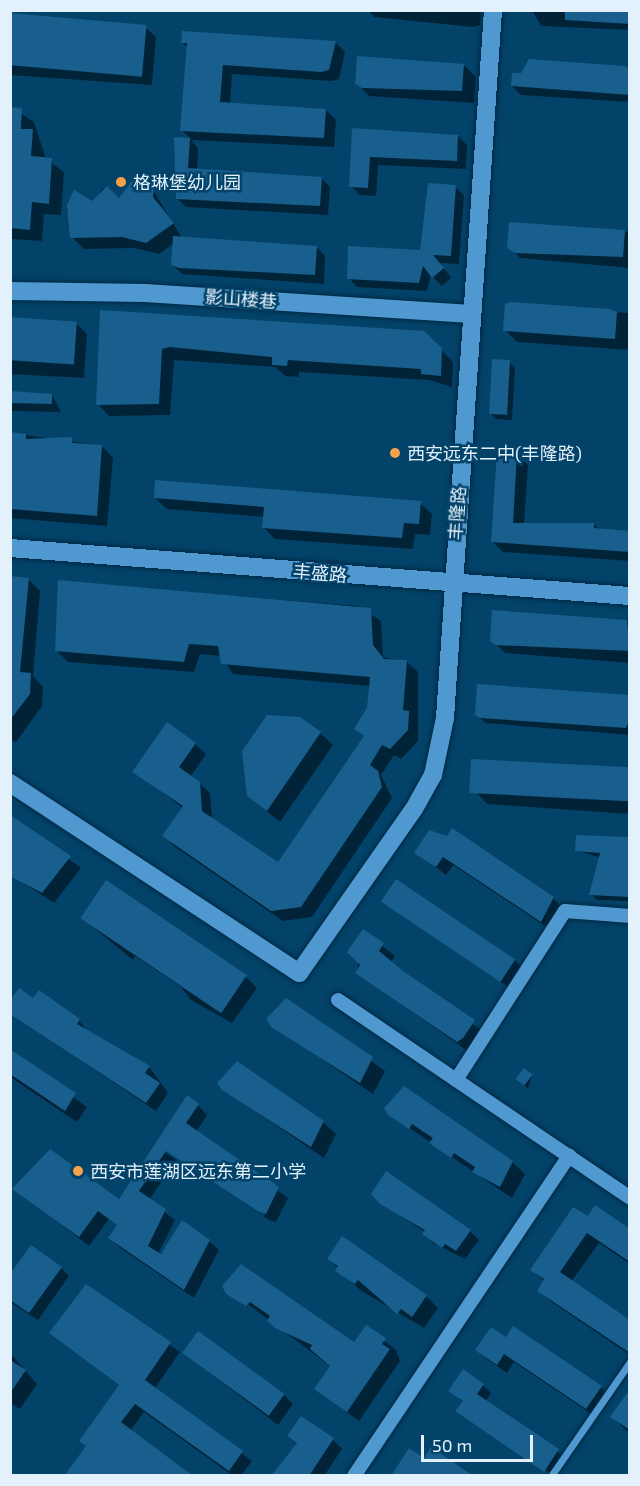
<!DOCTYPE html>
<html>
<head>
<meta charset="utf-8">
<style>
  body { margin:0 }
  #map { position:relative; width:640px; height:1486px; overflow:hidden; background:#034369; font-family:"Exo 2","Noto Sans SC",sans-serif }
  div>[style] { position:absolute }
  .shadow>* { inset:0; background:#0007 }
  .building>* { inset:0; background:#185f8e; transform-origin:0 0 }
  .roads { filter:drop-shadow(0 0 2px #002843) drop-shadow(0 0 2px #002843) }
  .service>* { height:7px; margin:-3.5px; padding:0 3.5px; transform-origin:3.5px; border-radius:3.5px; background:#5099d0 }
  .minor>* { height:14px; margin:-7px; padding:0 7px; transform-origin:7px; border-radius:7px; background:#5099d0 }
  .tertiary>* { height:18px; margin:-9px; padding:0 9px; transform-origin:9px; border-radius:9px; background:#5099d0 }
  .dots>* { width:16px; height:16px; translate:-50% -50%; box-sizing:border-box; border:3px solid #034369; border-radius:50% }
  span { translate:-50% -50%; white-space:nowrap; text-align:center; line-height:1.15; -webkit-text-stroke:5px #034369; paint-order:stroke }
  .poi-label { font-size:18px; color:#e3f1fd }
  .left { translate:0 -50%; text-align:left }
  .street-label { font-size:18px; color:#e3f1fd }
  .frame { position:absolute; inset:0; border:12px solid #e3f1fd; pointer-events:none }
  .scale { position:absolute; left:421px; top:1435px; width:112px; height:27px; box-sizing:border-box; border:3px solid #e3f1fd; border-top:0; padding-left:8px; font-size:18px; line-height:21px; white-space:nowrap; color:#e3f1fd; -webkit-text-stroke:4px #034369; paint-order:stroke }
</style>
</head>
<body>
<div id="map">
  <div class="shadow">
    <i style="clip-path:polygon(368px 10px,481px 10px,480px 25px,473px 27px,374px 17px)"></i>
    <i style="clip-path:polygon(532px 10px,630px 10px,630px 30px,541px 26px)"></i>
    <i style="clip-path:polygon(10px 15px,146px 28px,156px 37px,152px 85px,10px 75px)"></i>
    <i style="clip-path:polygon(182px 42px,335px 42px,345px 52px,339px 79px,332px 81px,232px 74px,230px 104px,326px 110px,336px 120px,334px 147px,191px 140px,198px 148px,197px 170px,321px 178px,330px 187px,328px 215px,186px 207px,177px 198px,176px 138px,191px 139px,182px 130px,188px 48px)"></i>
    <i style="clip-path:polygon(530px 61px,630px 68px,630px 102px,521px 95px,512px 86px)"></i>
    <i style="clip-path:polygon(464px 65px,476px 77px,474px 103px,369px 96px,357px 83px)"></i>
    <i style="clip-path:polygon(10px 106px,34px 122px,46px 159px,64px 172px,61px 215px,44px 214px,42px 241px,10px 239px)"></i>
    <i style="clip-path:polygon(353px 130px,458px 136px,467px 145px,466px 169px,378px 165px,376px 196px,360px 195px,351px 186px)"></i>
    <i style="clip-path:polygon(455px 187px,464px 195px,459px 264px,440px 263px,451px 278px,442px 286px,431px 275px,427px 291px,357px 287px,349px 278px,421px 251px)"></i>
    <i style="clip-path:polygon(103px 188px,120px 200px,153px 190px,182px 238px,317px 247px,325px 256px,324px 284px,182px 274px,173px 265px,174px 243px,159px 254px,134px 248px,84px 249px,72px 237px)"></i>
    <i style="clip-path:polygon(510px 224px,630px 232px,630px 268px,520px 258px,509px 247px)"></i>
    <i style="clip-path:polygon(507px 306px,630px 313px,630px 350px,517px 342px,505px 330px)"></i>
    <i style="clip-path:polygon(102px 311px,424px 332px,453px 362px,452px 387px,429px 380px,299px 372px,299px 377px,285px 376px,276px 367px,174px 360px,170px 415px,109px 416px,98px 404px)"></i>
    <i style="clip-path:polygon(10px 319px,76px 323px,87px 334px,84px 378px,10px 374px)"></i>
    <i style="clip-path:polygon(509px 362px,515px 368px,512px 420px,496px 419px,490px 413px)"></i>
    <i style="clip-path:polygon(10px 392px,52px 395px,61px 412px,10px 411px)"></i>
    <i style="clip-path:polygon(25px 435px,102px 446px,113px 458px,107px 526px,10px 518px,10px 439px)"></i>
    <i style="clip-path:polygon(517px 454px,528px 465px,524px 524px,594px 524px,600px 530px,630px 532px,630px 561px,503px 552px,492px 541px)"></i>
    <i style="clip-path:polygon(155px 498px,420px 503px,432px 514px,430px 535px,415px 534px,413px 549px,275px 539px,264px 528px,265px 517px,167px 509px)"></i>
    <i style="clip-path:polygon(10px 578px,28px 579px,40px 591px,33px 676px,43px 687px,42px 706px,16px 742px,10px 739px)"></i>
    <i style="clip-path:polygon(59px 582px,358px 606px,381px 621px,383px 657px,407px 662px,418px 672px,418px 741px,401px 759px,394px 755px,381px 775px,392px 798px,312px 917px,283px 921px,175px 847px,164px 836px,183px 808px,134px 771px,195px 744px,206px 754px,191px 776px,210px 793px,212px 819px,278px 864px,365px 738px,356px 729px,369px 709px,371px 686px,233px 674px,221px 656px,200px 654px,194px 672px,68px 662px,57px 651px)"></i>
    <i style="clip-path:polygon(494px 611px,630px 621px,630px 663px,505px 653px,492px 640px)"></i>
    <i style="clip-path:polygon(630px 696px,630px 735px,485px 723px,476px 714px)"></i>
    <i style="clip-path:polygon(320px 733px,333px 745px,280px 822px,248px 796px)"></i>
    <i style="clip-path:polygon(630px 769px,630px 814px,487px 804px,476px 792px)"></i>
    <i style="clip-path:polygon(10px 817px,81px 868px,54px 903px,10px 874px)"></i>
    <i style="clip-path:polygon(447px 838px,553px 898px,562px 907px,551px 930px,453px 865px,446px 875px,416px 852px)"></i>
    <i style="clip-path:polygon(630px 840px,630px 901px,597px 900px,591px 894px,601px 858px,576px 850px)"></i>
    <i style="clip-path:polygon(383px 902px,515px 960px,524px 970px,511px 989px)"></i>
    <i style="clip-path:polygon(83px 919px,246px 977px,257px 988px,232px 1023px,191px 1000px,181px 987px,135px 956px,133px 960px)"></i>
    <i style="clip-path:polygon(363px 931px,395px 956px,390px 963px,402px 973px,485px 1033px,469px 1052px,357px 973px)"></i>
    <i style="clip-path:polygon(34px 1000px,79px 1020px,87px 1031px,149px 1067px,168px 1093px,156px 1111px,16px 1017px)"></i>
    <i style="clip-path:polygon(286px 1000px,385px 1071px,373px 1094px,280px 1031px)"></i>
    <i style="clip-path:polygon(10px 1051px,87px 1107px,77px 1122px,10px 1077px)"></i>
    <i style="clip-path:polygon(532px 1076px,528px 1088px,519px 1082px)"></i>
    <i style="clip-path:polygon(231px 1095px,323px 1122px,336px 1134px,324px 1158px)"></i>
    <i style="clip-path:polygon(evenodd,198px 1105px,207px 1115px,196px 1132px,288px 1198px,276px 1222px,269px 1220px,176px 1160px,149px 1200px,175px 1220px,158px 1254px,209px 1241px,219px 1250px,194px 1298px,119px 1247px,110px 1238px,118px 1226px,109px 1219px,89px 1246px,14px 1188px,119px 1202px,198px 1105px,166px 1150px,265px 1214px,264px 1217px,166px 1153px,166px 1150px)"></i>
    <i style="clip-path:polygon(389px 1114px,512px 1162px,525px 1174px,512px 1198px)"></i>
    <i style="clip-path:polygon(382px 1203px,470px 1231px,479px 1240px,465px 1259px,433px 1243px,425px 1232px)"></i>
    <i style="clip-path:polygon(588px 1219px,630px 1231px,630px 1264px,599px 1243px,571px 1282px,630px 1322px,630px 1355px,550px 1301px,539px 1291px,545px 1282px,532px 1270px)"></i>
    <i style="clip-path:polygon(328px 1258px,426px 1296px,438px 1308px,424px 1328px,360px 1290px)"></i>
    <i style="clip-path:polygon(61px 1268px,69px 1276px,38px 1320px,10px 1302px,10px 1273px)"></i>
    <i style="clip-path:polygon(86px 1286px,180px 1352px,155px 1388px,252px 1461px,241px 1476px,233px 1476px,144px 1412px,130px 1431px,191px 1476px,64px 1476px,87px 1447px,81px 1441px,120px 1386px,51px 1333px)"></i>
    <i style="clip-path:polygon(224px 1286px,355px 1344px,366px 1327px,396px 1350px,400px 1361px,359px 1421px,316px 1389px,331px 1367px)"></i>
    <i style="clip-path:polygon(491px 1329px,601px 1387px,610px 1397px,596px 1417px,514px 1362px,507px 1373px,487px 1359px,477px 1350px)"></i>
    <i style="clip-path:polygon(10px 1353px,37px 1384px,20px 1409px,10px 1403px)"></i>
    <i style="clip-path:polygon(184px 1353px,284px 1395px,293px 1404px,278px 1425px)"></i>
    <i style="clip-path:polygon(483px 1385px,491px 1393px,486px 1401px,567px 1459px,555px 1476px,457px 1411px,463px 1402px,450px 1390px)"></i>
    <i style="clip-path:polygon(630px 1405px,630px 1434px,612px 1417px)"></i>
    <i style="clip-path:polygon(289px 1436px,333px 1440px,342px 1449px,324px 1476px,277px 1476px,298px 1445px)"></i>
  </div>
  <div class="building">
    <i style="clip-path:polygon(565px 10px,630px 10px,630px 24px,565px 20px)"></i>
    <i style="left:10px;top:13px;width:137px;height:52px;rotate:5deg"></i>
    <i style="clip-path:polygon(182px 31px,336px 41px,329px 70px,321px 72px,223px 65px,220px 102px,326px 109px,324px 138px,180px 131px,187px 43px,181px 43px)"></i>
    <i style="clip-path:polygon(357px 56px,464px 64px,462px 91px,362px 88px,355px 84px)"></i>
    <i style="clip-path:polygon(529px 59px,624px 66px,630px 69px,630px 95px,511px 86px,512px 73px,521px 73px)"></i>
    <i style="clip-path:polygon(10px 107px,22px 108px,21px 129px,33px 129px,31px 156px,52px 158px,49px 204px,32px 202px,30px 230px,10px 228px)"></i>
    <i style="clip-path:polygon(352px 128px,458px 135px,457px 161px,370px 157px,368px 188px,349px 187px)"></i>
    <i style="clip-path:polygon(174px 137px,190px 138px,188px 168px,322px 177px,320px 206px,176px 199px)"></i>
    <i style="clip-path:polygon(132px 181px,154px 189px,153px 197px,174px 223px,146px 243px,122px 237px,70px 238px,67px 205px,74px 190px,92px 201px,107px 186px,119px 198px)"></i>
    <i style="clip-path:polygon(428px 183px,456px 185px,451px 256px,433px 255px,444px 268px,432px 278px,423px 266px,419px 283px,347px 279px,348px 246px,420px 250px)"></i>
    <i style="clip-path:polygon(509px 222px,625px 230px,623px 257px,515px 253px,507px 248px)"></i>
    <i style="clip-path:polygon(173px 236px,317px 246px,315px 275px,179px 268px,171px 265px)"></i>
    <i style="clip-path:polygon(511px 302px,610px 309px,617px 312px,615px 339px,503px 331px,505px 304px)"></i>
    <i style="clip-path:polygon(100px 310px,424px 331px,442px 348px,441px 376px,421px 374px,421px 369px,288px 360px,287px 366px,272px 365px,272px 357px,170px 347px,162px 349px,159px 404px,96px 405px)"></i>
    <i style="left:10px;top:317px;width:67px;height:43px;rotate:4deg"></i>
    <i style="left:492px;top:359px;width:18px;height:55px;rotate:3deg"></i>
    <i style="clip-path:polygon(10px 391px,52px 394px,52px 404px,10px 403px)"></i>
    <i style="clip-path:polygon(10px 432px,26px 434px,26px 439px,72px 437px,72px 443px,102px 445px,97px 516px,10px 509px)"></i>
    <i style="clip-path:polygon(497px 451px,517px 453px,513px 523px,594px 523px,594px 528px,630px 531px,630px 552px,491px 542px)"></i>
    <i style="clip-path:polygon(155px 480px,421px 501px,419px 524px,404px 523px,402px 538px,262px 528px,264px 507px,154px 498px)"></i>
    <i style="clip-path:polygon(10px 576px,29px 578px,20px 672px,31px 673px,30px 694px,10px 720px)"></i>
    <i style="clip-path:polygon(58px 580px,371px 608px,373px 645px,384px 659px,407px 660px,403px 710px,409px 711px,408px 730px,390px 749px,382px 745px,370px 765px,378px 771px,382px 787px,301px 907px,271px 911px,162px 836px,183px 806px,132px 772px,167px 722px,196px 743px,179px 767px,200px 782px,202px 811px,278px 862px,364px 736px,354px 729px,367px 708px,370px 677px,221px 664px,218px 646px,189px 644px,184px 662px,55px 651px)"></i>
    <i style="clip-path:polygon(492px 610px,627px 620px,630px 651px,495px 645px,490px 641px)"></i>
    <i style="clip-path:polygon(477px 684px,630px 695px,630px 719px,626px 728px,480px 718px,475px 715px)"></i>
    <i style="clip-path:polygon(267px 715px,300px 717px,321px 732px,267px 811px,247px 796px,242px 751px)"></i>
    <i style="left:471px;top:759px;width:159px;height:34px;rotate:3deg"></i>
    <i style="clip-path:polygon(10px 815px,71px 856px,42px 893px,10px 876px)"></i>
    <i style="clip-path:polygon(452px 828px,554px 897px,541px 922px,443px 857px,436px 867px,414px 853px,429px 830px,447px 836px)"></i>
    <i style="clip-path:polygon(576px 835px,630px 837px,630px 897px,589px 895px,600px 853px,575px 851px)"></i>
    <i style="left:396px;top:879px;width:144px;height:27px;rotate:34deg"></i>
    <i style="left:106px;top:880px;width:170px;height:46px;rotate:34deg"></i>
    <i style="clip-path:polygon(363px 929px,384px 943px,379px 951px,403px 971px,475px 1020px,463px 1038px,457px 1042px,355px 973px,360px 965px,347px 952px)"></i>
    <i style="clip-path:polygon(19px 988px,33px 998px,39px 990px,80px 1019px,77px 1024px,150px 1066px,145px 1073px,160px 1083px,146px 1103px,10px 1014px,10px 1000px)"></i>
    <i style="clip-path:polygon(286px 998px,373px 1057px,360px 1083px,271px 1027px,266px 1019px)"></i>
    <i style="clip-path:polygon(10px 1049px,76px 1093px,65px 1111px,10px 1074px)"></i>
    <i style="clip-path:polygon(237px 1061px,324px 1121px,311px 1147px,222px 1090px,217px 1083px)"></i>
    <i style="left:524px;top:1068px;width:11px;height:14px;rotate:38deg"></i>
    <i style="clip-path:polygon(404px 1086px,513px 1161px,500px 1187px,472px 1172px,475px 1167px,454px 1153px,451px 1158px,429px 1143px,433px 1138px,412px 1124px,409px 1129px,388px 1115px,384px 1108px)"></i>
    <i style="clip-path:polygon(187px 1095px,199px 1104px,186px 1123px,279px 1187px,266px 1214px,258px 1211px,166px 1151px,139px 1191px,166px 1209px,148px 1246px,161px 1254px,182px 1220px,210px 1240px,184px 1290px,108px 1238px,117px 1225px,98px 1211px,79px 1237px,12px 1189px,50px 1149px,119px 1199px)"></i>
    <i style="clip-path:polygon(386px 1171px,471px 1230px,456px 1251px,445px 1244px,442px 1248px,422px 1234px,425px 1230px,380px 1204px,371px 1194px)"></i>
    <i style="clip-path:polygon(595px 1205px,630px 1229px,630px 1262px,587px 1233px,560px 1272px,630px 1320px,630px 1353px,537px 1291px,544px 1279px,530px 1270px,573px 1207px,588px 1216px)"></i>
    <i style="clip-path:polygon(342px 1236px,427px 1295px,412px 1317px,401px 1309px,397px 1314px,358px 1280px,355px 1284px,335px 1271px,338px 1266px,327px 1259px)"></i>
    <i style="clip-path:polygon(31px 1245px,62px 1267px,29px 1313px,10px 1300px,10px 1274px)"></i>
    <i style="clip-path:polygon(241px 1264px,354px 1342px,366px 1325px,386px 1338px,382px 1344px,390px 1349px,347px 1412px,314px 1389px,330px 1366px,310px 1349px,312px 1345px,275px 1328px,267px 1321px,270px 1316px,250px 1302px,246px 1306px,226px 1294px,222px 1286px)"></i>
    <i style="clip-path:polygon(86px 1284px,171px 1342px,145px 1380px,243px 1451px,229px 1471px,135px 1404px,121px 1422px,193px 1476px,64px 1476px,86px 1446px,79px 1441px,119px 1385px,49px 1333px)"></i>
    <i style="clip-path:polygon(513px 1326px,602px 1386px,586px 1409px,504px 1354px,497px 1365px,475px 1350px,491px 1327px,506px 1337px)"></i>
    <i style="left:198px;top:1331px;width:107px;height:27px;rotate:36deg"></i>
    <i style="clip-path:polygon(10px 1360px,26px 1370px,10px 1393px)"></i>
    <i style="clip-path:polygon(463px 1369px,484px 1384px,477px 1394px,559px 1449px,544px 1472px,455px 1411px,463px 1401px,448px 1391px)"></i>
    <i style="clip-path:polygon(630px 1389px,630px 1430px,610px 1417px)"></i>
    <i style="clip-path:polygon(301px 1416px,334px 1438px,309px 1476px,271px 1476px,297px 1443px,287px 1436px)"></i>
    <i style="clip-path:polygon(431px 1447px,446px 1457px,473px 1476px,391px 1476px,409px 1448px,424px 1458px)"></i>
  </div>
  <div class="roads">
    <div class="service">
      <i style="left:551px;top:1476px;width:139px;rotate:-55.3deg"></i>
    </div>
    <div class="minor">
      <i style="left:338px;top:1000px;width:353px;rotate:34.1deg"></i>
      <i style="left:456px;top:1080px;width:201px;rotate:-57.2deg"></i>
      <i style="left:565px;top:911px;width:65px;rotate:4.4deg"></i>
      <i style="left:354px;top:1476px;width:386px;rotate:-56.1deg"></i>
    </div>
    <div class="tertiary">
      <i style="left:10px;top:291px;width:135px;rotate:0.8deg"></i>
      <i style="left:145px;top:293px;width:327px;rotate:3.7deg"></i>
      <i style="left:10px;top:548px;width:622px;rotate:4.43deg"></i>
      <i style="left:10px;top:783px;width:346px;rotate:33.3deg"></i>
      <i style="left:299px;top:973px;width:200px;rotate:-55deg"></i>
      <i style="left:414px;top:809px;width:39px;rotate:-61deg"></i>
      <i style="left:433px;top:775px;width:58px;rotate:-78.1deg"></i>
      <i style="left:445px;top:718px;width:710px;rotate:-86.12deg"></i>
    </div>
  </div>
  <div class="dots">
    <i style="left:121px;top:182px;background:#f7a149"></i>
    <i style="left:395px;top:453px;background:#f7a149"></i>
    <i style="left:78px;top:1171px;background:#f7a149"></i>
  </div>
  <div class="poi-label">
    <span class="left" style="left:133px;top:182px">格琳堡幼儿园</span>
    <span class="left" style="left:407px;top:453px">西安远东二中(丰隆路)</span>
    <span class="left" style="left:90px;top:1171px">西安市莲湖区远东第二小学</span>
  </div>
  <div class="street-label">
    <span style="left:241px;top:299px;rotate:4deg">影山楼巷</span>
    <span style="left:457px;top:513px;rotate:-86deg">丰隆路</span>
    <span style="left:320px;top:573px;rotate:5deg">丰盛路</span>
  </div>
  <div class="frame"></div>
  <div class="scale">50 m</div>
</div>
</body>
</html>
